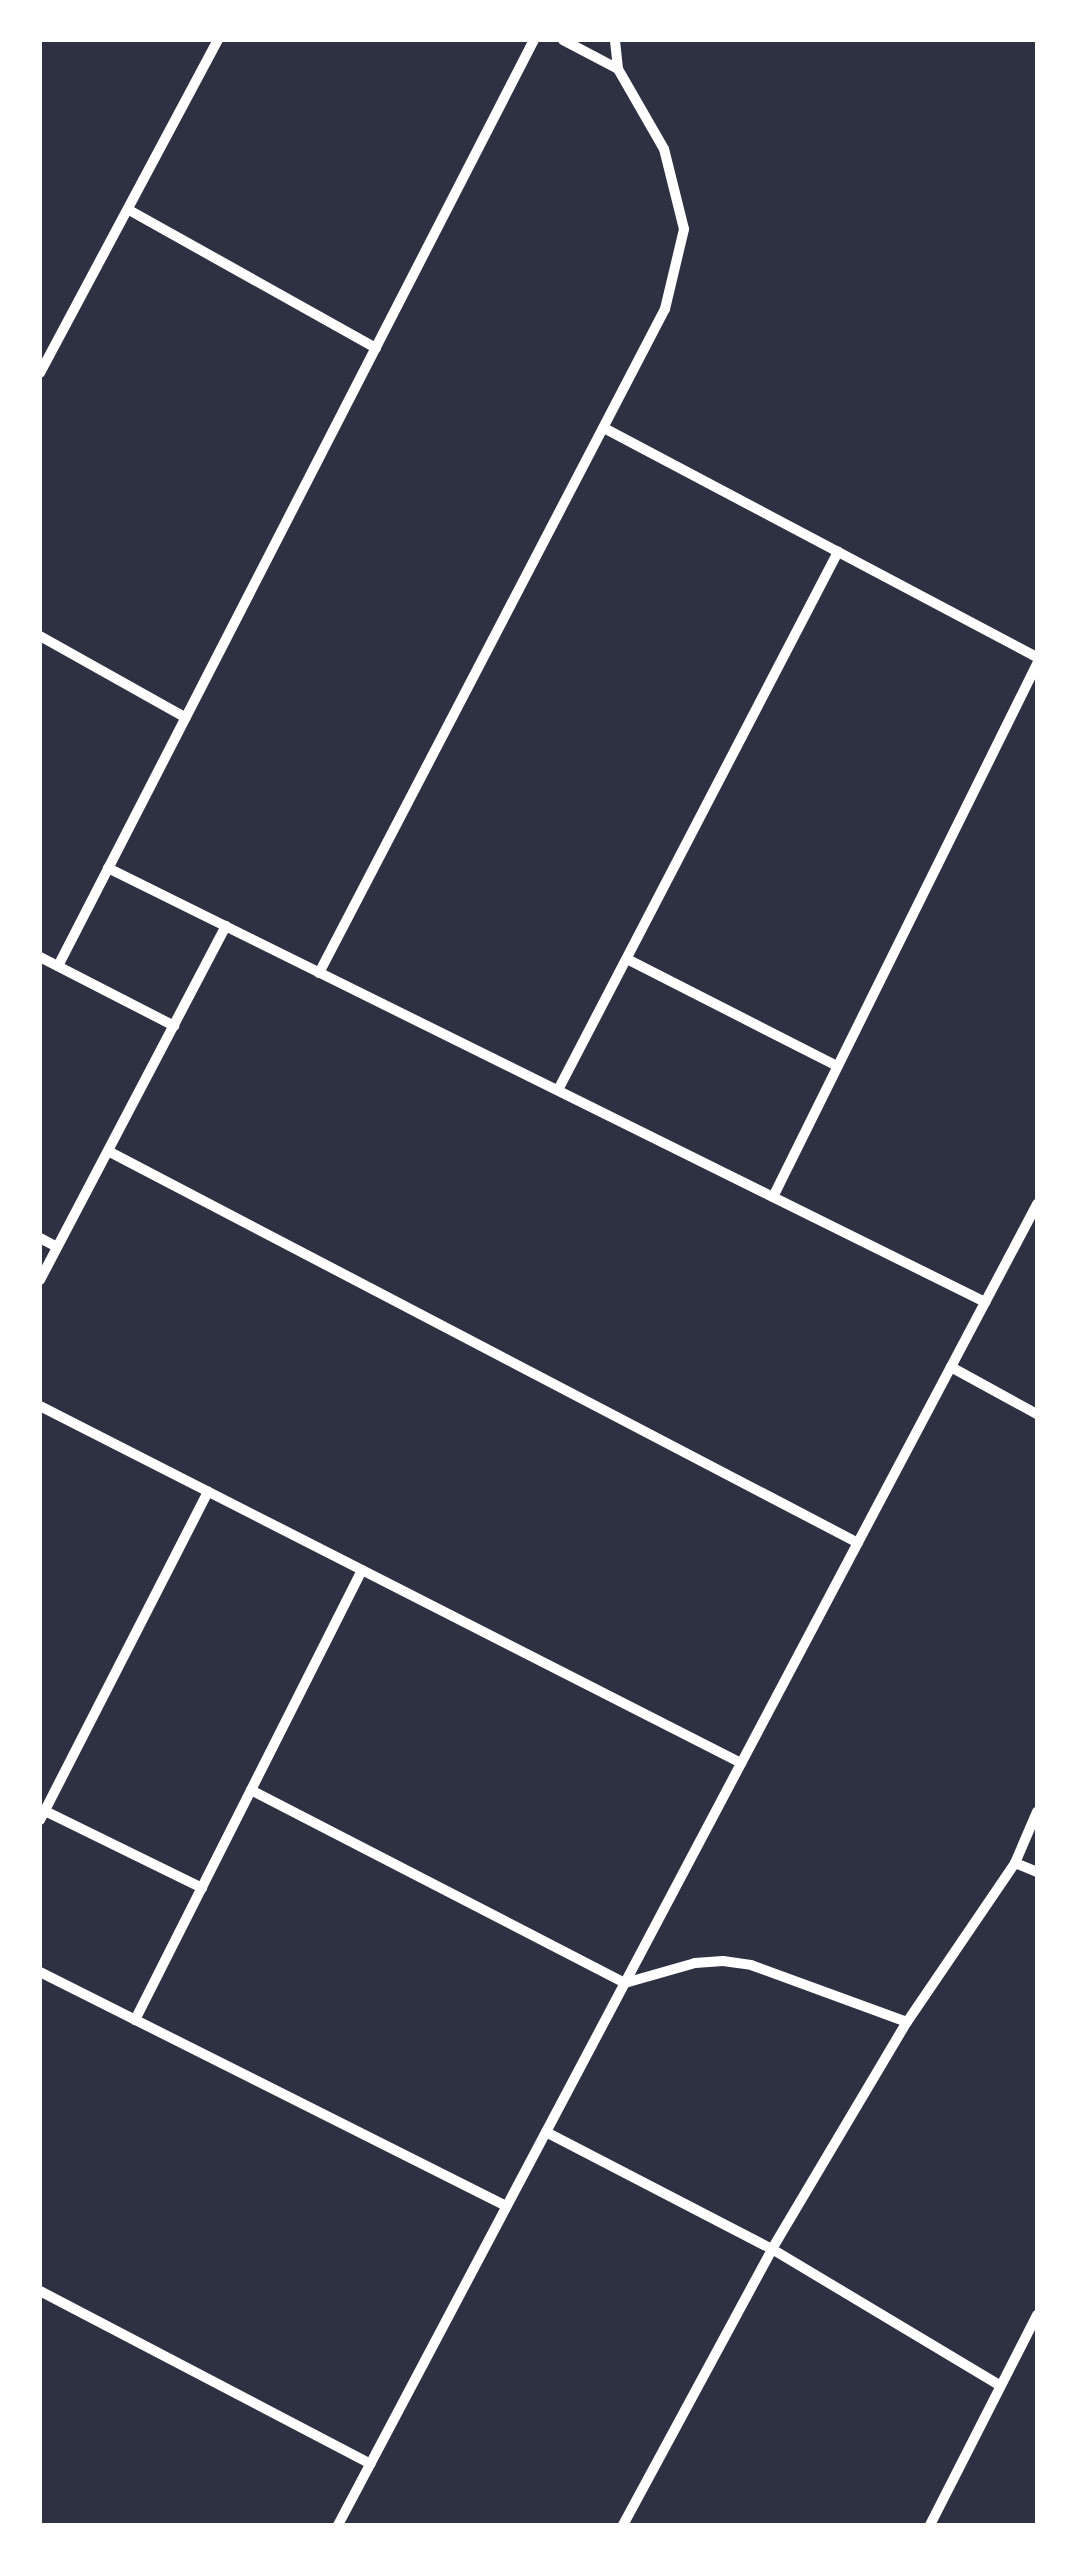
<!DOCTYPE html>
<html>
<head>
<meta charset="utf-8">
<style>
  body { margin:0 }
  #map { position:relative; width:1077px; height:2565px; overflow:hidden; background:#2d3142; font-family:"Libre Baskerville",serif }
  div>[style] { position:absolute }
  .minor>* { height:10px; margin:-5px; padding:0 5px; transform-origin:5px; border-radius:5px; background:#fff }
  span { translate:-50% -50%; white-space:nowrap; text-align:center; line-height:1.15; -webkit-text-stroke:10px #fff; paint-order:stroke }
  .frame { position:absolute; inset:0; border:42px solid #fff; pointer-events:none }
</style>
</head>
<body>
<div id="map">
  <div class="minor">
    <i style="left:563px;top:40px;width:62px;rotate:27.8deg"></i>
    <i style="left:129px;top:210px;width:283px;rotate:29.2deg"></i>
    <i style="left:40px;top:373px;width:378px;rotate:-61.9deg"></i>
    <i style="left:604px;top:428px;width:490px;rotate:27.9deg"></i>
    <i style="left:40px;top:636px;width:167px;rotate:29.3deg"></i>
    <i style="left:108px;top:868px;width:979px;rotate:26.33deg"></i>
    <i style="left:40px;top:957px;width:151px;rotate:27.2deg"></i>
    <i style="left:627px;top:959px;width:236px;rotate:27deg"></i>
    <i style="left:58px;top:966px;width:1041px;rotate:-62.8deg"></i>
    <i style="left:319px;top:973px;width:749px;rotate:-62.48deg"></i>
    <i style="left:665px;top:309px;width:82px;rotate:-76.6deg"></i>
    <i style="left:684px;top:229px;width:82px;rotate:-104deg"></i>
    <i style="left:664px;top:149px;width:92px;rotate:-119.9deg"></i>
    <i style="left:618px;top:69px;width:29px;rotate:-96deg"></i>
    <i style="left:558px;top:1090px;width:607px;rotate:-62.51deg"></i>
    <i style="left:108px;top:1151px;width:846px;rotate:27.59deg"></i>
    <i style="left:773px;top:1197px;width:595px;rotate:-63.65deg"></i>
    <i style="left:40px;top:1238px;width:19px;rotate:28deg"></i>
    <i style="left:40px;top:1280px;width:400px;rotate:-62.3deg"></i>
    <i style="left:951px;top:1367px;width:98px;rotate:28.7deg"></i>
    <i style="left:40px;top:1406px;width:787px;rotate:26.99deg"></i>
    <i style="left:251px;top:1790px;width:421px;rotate:27.3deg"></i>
    <i style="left:625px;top:1983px;width:73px;rotate:-15.9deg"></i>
    <i style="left:695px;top:1963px;width:28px;rotate:-4deg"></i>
    <i style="left:723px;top:1961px;width:28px;rotate:8deg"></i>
    <i style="left:751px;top:1965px;width:166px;rotate:20.1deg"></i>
    <i style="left:45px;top:1811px;width:175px;rotate:26.1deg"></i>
    <i style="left:40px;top:1820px;width:369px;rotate:-62.9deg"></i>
    <i style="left:1015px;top:1863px;width:24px;rotate:22deg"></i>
    <i style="left:40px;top:1972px;width:521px;rotate:26.66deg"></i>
    <i style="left:135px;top:2020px;width:504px;rotate:-63.23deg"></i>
    <i style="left:546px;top:2132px;width:254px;rotate:27.4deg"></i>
    <i style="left:772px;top:2249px;width:265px;rotate:30.9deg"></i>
    <i style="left:40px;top:2291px;width:373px;rotate:27.6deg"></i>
    <i style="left:338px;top:2525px;width:1495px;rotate:-62.11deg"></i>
    <i style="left:623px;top:2525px;width:314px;rotate:-61.6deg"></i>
    <i style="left:772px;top:2249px;width:264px;rotate:-59.3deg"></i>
    <i style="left:907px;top:2022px;width:192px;rotate:-55.8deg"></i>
    <i style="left:1015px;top:1863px;width:56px;rotate:-66.7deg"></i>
    <i style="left:930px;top:2525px;width:236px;rotate:-63deg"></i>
  </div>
  <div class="frame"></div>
</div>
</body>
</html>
